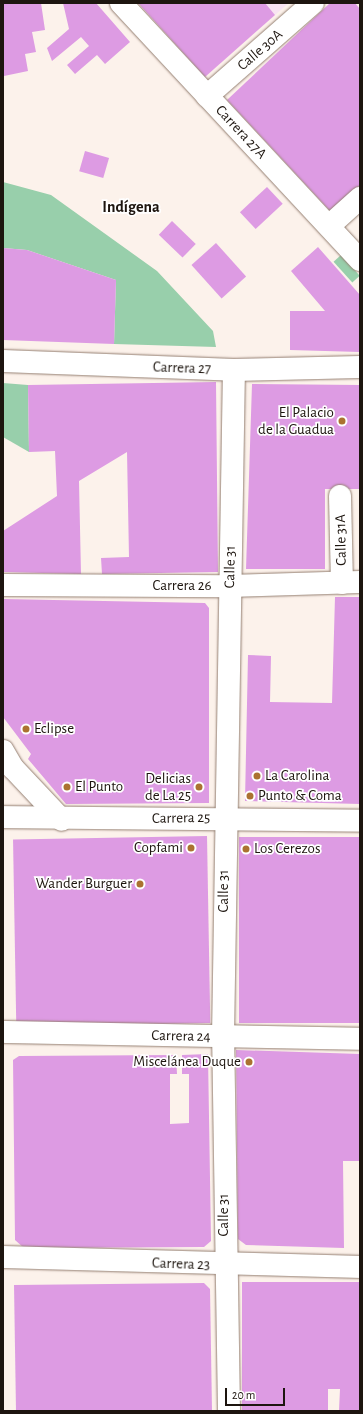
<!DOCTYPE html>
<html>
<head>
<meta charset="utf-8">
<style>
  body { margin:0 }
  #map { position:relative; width:363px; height:1414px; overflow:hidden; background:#fcf2eb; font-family:"Alegreya Sans",sans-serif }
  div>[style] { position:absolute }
  .education>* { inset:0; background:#f8e3f2 }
  .green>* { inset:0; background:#98cfab; transform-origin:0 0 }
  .building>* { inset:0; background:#dd9be3; transform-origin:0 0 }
  .roads { filter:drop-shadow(0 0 1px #947f71) drop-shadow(0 0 1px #947f71) }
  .street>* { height:22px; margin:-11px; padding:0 11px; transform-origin:11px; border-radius:11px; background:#fff }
  .secondary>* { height:22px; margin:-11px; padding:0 11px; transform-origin:11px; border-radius:11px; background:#fff }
  .dots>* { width:11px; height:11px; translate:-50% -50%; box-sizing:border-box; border:2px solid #fff; border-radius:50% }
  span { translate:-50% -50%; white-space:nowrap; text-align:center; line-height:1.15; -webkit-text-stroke:3.5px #fff; paint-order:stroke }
  .street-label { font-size:15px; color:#1d150f }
  .poi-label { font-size:15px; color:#1d150f }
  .right { translate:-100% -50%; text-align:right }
  .left { translate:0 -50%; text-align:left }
  .neighbourhood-label { font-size:16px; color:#1d150f; font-weight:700 }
  .frame { position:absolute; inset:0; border:4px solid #1d150f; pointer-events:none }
  .scale { position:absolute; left:225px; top:1388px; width:60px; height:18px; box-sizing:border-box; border:2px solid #1d150f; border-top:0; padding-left:5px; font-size:12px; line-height:14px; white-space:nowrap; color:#1d150f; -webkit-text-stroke:3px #fff; paint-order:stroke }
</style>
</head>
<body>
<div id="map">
  <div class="education">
    <i style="clip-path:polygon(265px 3px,289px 3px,275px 15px)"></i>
  </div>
  <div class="green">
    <i style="clip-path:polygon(3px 182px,51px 195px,157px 271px,213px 331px,216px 347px,114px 344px,116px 280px,27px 250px,3px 248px)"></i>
    <i style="left:341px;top:255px;width:28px;height:10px;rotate:48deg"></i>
    <i style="clip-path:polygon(3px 383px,28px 385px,29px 452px,3px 437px)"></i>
  </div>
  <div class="building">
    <i style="clip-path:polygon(3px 3px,41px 3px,45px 30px,32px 32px,36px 52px,25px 54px,28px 71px,4px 76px)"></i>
    <i style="clip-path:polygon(63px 3px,96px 3px,130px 42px,105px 64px,97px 55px,75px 74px,67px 65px,89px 46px,81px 37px,52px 61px,47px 48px,69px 29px)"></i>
    <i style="clip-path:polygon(138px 3px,265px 3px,275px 15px,205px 77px)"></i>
    <i style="clip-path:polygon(330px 3px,355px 3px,360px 9px,360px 185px,331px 212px,227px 100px)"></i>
    <i style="left:85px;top:151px;width:25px;height:21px;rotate:16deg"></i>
    <i style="left:267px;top:187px;width:23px;height:37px;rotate:47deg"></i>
    <i style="left:172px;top:221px;width:33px;height:19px;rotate:44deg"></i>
    <i style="left:216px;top:243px;width:45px;height:33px;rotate:48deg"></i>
    <i style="clip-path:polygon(318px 247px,360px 295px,360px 352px,290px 350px,290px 311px,325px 311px,291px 271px)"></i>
    <i style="clip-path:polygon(3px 248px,27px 250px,116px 280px,114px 344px,3px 340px)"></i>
    <i style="clip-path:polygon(216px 382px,218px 572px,102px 574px,101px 558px,129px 557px,127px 452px,79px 481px,81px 574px,3px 572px,3px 531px,57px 496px,55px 451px,29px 452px,28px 385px)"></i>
    <i style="clip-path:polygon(252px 384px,360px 385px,360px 495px,359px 489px,325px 489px,325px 569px,246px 569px)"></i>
    <i style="clip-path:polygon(335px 597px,360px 597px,360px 804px,245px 801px,248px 655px,271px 656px,270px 702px,332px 703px)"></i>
    <i style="clip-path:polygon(3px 599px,205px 603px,209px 608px,209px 803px,66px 804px,28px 759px,31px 754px,3px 717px)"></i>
    <i style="left:207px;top:836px;width:187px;height:194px;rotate:89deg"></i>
    <i style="left:239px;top:837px;width:121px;height:186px"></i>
    <i style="clip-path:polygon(236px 1050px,360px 1054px,360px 1161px,343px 1161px,344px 1248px,246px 1245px,238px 1239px)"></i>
    <i style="clip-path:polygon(208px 1054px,211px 1241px,204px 1247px,24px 1248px,15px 1240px,13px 1060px,19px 1056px,176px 1055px,177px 1074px,170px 1074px,170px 1124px,189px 1123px,189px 1074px,182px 1074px,182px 1055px)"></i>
    <i style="clip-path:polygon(242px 1282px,360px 1282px,360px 1411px,339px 1411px,340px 1389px,328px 1389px,328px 1411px,242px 1411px)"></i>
    <i style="clip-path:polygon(204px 1283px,210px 1289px,212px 1411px,16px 1411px,14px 1285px)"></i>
  </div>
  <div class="roads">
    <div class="street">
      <i style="left:207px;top:96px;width:141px;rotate:-41.3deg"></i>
      <i style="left:329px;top:226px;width:42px;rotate:-42.1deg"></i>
      <i style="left:340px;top:496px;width:87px;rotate:88.7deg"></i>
      <i style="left:3px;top:1257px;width:357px;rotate:1.6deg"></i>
      <i style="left:229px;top:1411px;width:374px;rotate:-90.9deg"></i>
      <i style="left:223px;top:1037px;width:667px;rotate:-89.06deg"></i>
    </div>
    <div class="secondary">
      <i style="left:121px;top:3px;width:351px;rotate:47.1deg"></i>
      <i style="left:3px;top:361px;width:231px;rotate:2.2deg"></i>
      <i style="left:234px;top:370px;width:126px;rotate:-1.4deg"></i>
      <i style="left:3px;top:585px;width:226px;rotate:0.3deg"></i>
      <i style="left:229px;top:586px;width:131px;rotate:-1.7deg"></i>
      <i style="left:3px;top:751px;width:20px;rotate:60deg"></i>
      <i style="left:13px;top:768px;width:71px;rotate:46.7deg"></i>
      <i style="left:3px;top:817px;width:357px;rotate:0.6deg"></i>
      <i style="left:3px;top:1032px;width:357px;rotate:1.1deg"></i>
    </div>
  </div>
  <div class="dots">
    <i style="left:342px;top:421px;background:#ab7230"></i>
    <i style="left:26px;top:729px;background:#ab7230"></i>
    <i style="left:257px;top:776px;background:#ab7230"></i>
    <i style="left:67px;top:787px;background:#ab7230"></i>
    <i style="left:199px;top:787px;background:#ab7230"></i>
    <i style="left:250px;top:796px;background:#ab7230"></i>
    <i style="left:191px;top:848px;background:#ab7230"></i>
    <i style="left:246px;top:849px;background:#ab7230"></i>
    <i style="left:140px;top:884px;background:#ab7230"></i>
    <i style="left:249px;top:1062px;background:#ab7230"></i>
  </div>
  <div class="street-label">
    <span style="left:260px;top:50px;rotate:-41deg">Calle 30A</span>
    <span style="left:241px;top:132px;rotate:47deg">Carrera 27A</span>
    <span style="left:182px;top:368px;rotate:2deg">Carrera 27</span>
    <span style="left:341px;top:540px;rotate:-91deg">Calle 31A</span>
    <span style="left:230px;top:567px;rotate:-89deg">Calle 31</span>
    <span style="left:182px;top:586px">Carrera 26</span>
    <span style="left:181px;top:818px;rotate:-1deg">Carrera 25</span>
    <span style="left:224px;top:891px;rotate:-90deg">Calle 31</span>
    <span style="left:181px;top:1036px;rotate:1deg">Carrera 24</span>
    <span style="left:224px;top:1215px;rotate:-90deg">Calle 31</span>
    <span style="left:181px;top:1264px;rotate:2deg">Carrera 23</span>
  </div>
  <div class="poi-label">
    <span class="right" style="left:334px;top:421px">El Palacio<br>de la Guadua</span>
    <span class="left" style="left:34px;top:729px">Eclipse</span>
    <span class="left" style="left:265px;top:776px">La Carolina</span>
    <span class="right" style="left:191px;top:787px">Delicias<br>de La 25</span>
    <span class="left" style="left:75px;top:787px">El Punto</span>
    <span class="left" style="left:258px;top:796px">Punto &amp; Coma</span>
    <span class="right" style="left:183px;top:848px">Copfami</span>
    <span class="left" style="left:254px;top:849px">Los Cerezos</span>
    <span class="right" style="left:132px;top:884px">Wander Burguer</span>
    <span class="right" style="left:241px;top:1062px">Miscelánea Duque</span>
  </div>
  <div class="neighbourhood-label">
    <span style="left:131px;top:207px">Indígena</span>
  </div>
  <div class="frame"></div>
  <div class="scale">20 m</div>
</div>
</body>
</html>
